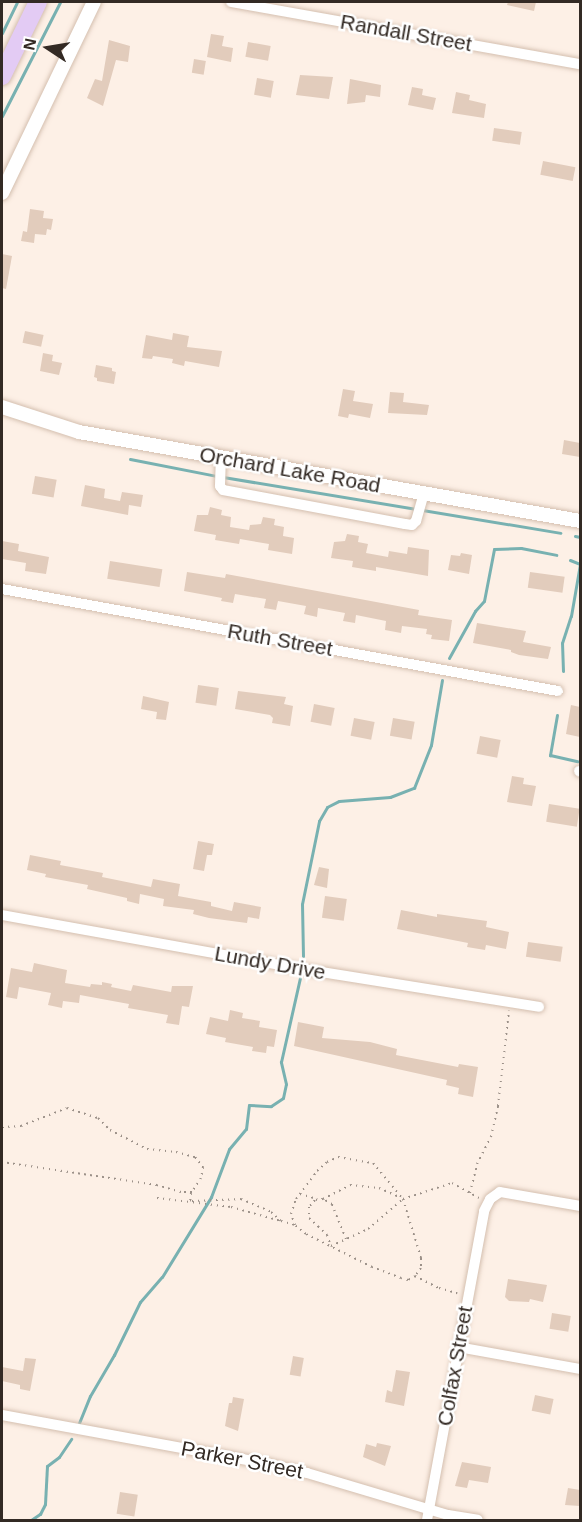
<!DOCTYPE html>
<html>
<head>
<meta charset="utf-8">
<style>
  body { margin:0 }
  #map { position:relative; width:582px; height:1522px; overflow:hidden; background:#fdf0e6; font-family:Arial,sans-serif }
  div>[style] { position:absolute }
  .stream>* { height:3px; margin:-1.5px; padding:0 1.5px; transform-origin:1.5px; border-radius:1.5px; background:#78b1b1 }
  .building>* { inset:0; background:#e2ccbc; transform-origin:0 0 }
  .path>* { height:2px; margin-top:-1px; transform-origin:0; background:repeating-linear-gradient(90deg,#9c9189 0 1.5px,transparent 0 6px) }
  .roads { filter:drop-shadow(0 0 2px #d4bfaf) drop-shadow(0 0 2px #d4bfaf) }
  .street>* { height:10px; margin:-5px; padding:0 5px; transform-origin:5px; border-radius:5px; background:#fff }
  .secondary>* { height:14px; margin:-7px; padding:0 7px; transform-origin:7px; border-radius:7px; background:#fff }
  .highway>* { height:18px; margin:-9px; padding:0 9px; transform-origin:9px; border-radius:9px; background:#e3cbf4 }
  span { translate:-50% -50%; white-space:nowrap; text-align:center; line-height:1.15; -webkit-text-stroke:5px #fff; paint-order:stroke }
  .street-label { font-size:21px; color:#332a24 }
  .frame { position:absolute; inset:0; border:3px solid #332a24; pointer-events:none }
  .north { position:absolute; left:18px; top:18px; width:60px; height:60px; -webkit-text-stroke:4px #fff; paint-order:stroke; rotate:282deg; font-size:16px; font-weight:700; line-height:24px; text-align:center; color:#332a24 }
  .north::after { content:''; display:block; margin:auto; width:21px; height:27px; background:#332a24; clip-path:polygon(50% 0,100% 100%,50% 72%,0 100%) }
</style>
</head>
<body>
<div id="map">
  <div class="stream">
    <i style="left:2px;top:33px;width:34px;rotate:-64deg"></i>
    <i style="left:2px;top:116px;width:128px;rotate:-63deg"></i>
    <i style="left:130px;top:459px;width:89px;rotate:11.1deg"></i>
    <i style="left:223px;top:477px;width:342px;rotate:9.4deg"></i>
    <i style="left:575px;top:536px;width:5px;rotate:11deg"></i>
    <i style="left:570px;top:560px;width:11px;rotate:22deg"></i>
    <i style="left:449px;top:658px;width:54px;rotate:-61deg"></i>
    <i style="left:475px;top:611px;width:13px;rotate:-48deg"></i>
    <i style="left:484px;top:601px;width:53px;rotate:-79.1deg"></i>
    <i style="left:494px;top:549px;width:27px;rotate:-2deg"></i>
    <i style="left:521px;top:548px;width:36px;rotate:11deg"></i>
    <i style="left:563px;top:671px;width:28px;rotate:-92deg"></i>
    <i style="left:562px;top:643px;width:28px;rotate:-72deg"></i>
    <i style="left:571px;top:616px;width:53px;rotate:-80.2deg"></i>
    <i style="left:557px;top:715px;width:41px;rotate:99.9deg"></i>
    <i style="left:550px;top:755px;width:28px;rotate:13deg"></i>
    <i style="left:303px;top:956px;width:52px;rotate:-91.1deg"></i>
    <i style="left:302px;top:904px;width:85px;rotate:-78.4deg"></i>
    <i style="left:319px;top:821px;width:16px;rotate:-60deg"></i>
    <i style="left:327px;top:807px;width:13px;rotate:-27deg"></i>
    <i style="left:339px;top:801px;width:51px;rotate:-4.5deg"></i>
    <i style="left:390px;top:797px;width:26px;rotate:-21deg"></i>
    <i style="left:414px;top:788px;width:46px;rotate:-68.4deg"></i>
    <i style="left:431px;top:745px;width:66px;rotate:-80.4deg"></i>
    <i style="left:79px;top:1423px;width:29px;rotate:-68deg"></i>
    <i style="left:90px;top:1396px;width:48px;rotate:-59.7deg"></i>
    <i style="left:114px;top:1355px;width:59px;rotate:-63.9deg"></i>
    <i style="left:140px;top:1302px;width:33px;rotate:-49deg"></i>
    <i style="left:162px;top:1277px;width:94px;rotate:-58.5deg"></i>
    <i style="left:211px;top:1197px;width:51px;rotate:-69.4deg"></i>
    <i style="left:229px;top:1149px;width:26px;rotate:-50deg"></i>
    <i style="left:246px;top:1129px;width:24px;rotate:-83deg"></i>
    <i style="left:249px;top:1105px;width:22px;rotate:3deg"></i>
    <i style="left:271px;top:1106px;width:14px;rotate:-34deg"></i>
    <i style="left:283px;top:1098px;width:14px;rotate:-78deg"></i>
    <i style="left:286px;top:1084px;width:23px;rotate:-103deg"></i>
    <i style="left:281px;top:1062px;width:86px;rotate:-77.3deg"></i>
    <i style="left:31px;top:1520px;width:11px;rotate:-34deg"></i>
    <i style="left:40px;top:1514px;width:11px;rotate:-63deg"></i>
    <i style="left:45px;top:1504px;width:38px;rotate:-87deg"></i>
    <i style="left:47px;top:1466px;width:15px;rotate:-37deg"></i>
    <i style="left:59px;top:1457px;width:22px;rotate:-56deg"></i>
  </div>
  <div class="building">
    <i style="clip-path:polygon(508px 2px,536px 2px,534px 11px,507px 5px)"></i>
    <i style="clip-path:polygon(211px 34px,224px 36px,222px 46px,233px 48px,231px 62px,207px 57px)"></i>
    <i style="clip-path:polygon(109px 40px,130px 46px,128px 62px,116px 60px,103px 106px,87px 98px,95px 79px,102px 81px)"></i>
    <i style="left:248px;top:42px;width:23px;height:15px;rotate:10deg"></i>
    <i style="left:194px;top:59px;width:12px;height:14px;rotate:9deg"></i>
    <i style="clip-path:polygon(300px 75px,333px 77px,329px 99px,296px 95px)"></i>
    <i style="left:257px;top:78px;width:17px;height:17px;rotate:10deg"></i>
    <i style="clip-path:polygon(350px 79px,381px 85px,380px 97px,366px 95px,365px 102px,347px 104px)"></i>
    <i style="clip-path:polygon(412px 87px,423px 89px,422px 95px,436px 98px,433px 110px,408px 105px)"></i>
    <i style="clip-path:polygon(456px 92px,470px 95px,469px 100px,486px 104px,484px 118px,452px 113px)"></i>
    <i style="left:494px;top:128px;width:28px;height:13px;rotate:8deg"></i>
    <i style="left:543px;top:161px;width:33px;height:14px;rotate:11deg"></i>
    <i style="clip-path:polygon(30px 209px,44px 211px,43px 218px,53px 219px,51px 230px,47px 229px,46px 235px,35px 234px,34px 243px,21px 241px,23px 231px,27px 232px)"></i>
    <i style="clip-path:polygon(2px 254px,12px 256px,6px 289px,2px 288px)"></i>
    <i style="left:25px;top:331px;width:19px;height:12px;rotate:12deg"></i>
    <i style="clip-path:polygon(173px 333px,189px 336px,187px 347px,222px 351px,219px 367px,185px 361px,184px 366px,172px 363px,173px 359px,153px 356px,152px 359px,142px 358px,146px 335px,172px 340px)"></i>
    <i style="clip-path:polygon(43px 353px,53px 355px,52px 361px,62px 363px,59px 375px,40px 371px)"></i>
    <i style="clip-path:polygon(96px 365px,112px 368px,112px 371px,116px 372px,114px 384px,97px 381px,97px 378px,94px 377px)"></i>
    <i style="clip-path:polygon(343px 389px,355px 391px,353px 401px,373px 404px,370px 418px,349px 414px,348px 418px,338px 416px)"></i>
    <i style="clip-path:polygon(390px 392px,404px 393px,403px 402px,429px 405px,427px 415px,388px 413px)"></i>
    <i style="clip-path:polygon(564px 440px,580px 443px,580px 457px,562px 454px)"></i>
    <i style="left:35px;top:476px;width:22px;height:18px;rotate:10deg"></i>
    <i style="clip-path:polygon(85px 485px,105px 489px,104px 498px,120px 501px,122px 492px,143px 495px,141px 507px,129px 505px,128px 515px,81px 506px)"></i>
    <i style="clip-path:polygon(210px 507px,222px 510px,221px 515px,231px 517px,230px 527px,249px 530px,250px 525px,261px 524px,263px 517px,275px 519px,274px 525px,284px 527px,283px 536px,294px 538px,292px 554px,268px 550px,269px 544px,240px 539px,239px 544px,215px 540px,216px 535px,194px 531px,197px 515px,208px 515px)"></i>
    <i style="clip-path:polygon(347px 534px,359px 536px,358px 542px,368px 544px,366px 553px,388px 557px,389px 551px,407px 554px,408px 547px,429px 550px,428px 576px,376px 567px,376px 571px,352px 567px,353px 561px,331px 558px,334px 542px,345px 541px)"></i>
    <i style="clip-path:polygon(2px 541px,19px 544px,18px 551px,49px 557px,46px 574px,25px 571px,26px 563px,2px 559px)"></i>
    <i style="clip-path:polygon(461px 553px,472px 555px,469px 574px,448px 570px,451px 555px,460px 556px)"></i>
    <i style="left:110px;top:561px;width:53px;height:18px;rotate:9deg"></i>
    <i style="clip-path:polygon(187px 572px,225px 578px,226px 574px,419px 610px,418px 615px,452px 620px,449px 641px,431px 639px,432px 635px,426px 634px,427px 629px,402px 626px,401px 633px,385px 630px,386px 621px,356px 615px,355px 623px,343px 621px,345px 613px,318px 608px,317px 617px,304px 614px,306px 606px,278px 601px,276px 610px,264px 608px,266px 599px,235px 594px,233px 603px,221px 601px,222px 598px,184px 591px)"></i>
    <i style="left:530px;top:572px;width:35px;height:16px;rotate:8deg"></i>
    <i style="clip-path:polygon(477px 623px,526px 631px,523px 642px,551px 647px,548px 659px,519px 655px,511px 652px,511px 650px,473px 643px)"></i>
    <i style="left:198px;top:685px;width:21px;height:18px;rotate:8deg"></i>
    <i style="clip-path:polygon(238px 691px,286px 697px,284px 704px,293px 706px,290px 726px,272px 723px,273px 718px,270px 715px,235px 709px)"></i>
    <i style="clip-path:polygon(143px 696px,169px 702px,166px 720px,156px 719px,157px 712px,141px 709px)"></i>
    <i style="left:314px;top:704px;width:21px;height:18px;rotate:11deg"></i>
    <i style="clip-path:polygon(571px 705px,580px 707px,580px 737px,566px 734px)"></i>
    <i style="left:354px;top:718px;width:21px;height:18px;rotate:11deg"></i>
    <i style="left:393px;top:718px;width:22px;height:18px;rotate:10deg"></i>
    <i style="left:480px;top:736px;width:21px;height:18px;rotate:11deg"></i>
    <i style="clip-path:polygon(512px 776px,524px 778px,523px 784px,536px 786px,532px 806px,507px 802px)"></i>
    <i style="left:549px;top:804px;width:31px;height:18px;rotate:9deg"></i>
    <i style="clip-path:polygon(198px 841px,214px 844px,212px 855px,207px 855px,204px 871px,193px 869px)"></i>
    <i style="clip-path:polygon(30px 855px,61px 861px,60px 865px,103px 873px,102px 877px,151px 887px,153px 879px,180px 884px,178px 896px,211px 902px,211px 906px,232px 911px,234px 902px,261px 907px,259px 919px,248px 917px,247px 923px,209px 918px,193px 914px,194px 910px,163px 906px,164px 899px,140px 894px,139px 904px,127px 901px,127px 898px,87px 889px,88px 885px,45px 877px,46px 874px,27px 870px)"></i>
    <i style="clip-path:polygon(319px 867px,329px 869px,327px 888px,314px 885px)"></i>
    <i style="left:325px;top:896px;width:22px;height:22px;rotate:8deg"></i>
    <i style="clip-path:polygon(401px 910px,437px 917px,437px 914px,487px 921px,486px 927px,509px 932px,506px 949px,486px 945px,485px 950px,467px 947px,468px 943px,397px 929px)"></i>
    <i style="left:528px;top:942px;width:35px;height:15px;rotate:8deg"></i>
    <i style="clip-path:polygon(34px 963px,67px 970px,65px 983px,90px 987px,91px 984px,102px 985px,102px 982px,112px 984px,111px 987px,131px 991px,133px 985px,171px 992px,172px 986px,193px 986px,189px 1007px,182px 1006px,179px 1025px,166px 1023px,168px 1015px,128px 1008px,129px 1004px,80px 995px,79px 1003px,63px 1001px,62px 1008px,48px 1005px,51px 993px,19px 987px,17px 999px,6px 997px,11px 968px,32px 972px)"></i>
    <i style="clip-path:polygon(230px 1010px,243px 1013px,242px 1018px,260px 1021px,259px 1027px,277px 1030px,274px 1047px,267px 1046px,266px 1053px,252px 1051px,253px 1047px,225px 1042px,226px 1038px,206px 1034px,210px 1017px,228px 1021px)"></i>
    <i style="clip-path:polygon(298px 1022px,324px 1027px,322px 1038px,370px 1042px,397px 1049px,396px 1055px,458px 1067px,459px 1064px,478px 1067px,473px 1097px,458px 1094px,459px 1088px,446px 1085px,447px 1080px,294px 1046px)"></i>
    <i style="clip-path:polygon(508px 1279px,547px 1285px,543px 1302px,530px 1299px,529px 1302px,509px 1301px,505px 1297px)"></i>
    <i style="left:552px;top:1313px;width:19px;height:16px;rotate:9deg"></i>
    <i style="left:293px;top:1356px;width:11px;height:19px;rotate:10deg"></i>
    <i style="clip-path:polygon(25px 1358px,36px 1359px,30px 1391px,20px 1389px,20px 1385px,2px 1381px,2px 1367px,23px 1371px)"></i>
    <i style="clip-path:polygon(396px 1370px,410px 1372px,404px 1406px,385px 1402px,387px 1390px,392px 1392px)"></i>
    <i style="left:535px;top:1395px;width:19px;height:16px;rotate:12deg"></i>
    <i style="clip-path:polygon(233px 1397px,244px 1399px,238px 1431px,225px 1426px,229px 1403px,232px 1403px)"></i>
    <i style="clip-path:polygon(377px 1443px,391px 1446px,385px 1466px,363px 1457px,366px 1444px,376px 1447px)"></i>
    <i style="clip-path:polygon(462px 1462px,491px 1467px,488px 1483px,469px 1480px,467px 1488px,455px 1486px)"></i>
    <i style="clip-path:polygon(568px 1488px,580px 1490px,580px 1506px,565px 1505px)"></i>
    <i style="left:120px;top:1492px;width:18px;height:22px;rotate:9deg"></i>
  </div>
  <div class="path">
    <i style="left:2px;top:1127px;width:19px;rotate:-3deg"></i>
    <i style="left:21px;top:1126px;width:49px;rotate:-21.4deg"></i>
    <i style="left:67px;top:1108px;width:33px;rotate:18deg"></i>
    <i style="left:98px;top:1118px;width:17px;rotate:45deg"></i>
    <i style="left:110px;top:1130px;width:42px;rotate:27.2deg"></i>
    <i style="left:147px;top:1149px;width:29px;rotate:6deg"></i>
    <i style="left:176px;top:1152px;width:20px;rotate:15deg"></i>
    <i style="left:195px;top:1157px;width:13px;rotate:51deg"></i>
    <i style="left:203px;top:1167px;width:11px;rotate:100deg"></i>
    <i style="left:201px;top:1178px;width:17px;rotate:123deg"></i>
    <i style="left:192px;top:1192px;width:11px;rotate:180deg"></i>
    <i style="left:181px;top:1192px;width:25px;rotate:-164deg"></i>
    <i style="left:157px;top:1185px;width:157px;rotate:-171.6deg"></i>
    <i style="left:338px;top:1157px;width:36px;rotate:10deg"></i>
    <i style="left:373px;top:1163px;width:47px;rotate:50.2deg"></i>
    <i style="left:403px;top:1199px;width:62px;rotate:73deg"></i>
    <i style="left:421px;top:1258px;width:10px;rotate:90deg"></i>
    <i style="left:421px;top:1268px;width:10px;rotate:127deg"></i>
    <i style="left:415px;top:1276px;width:8px;rotate:150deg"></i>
    <i style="left:408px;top:1280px;width:7px;rotate:-164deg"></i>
    <i style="left:401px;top:1278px;width:31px;rotate:-159deg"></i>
    <i style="left:372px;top:1267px;width:74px;rotate:-153.4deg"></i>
    <i style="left:306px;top:1234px;width:14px;rotate:-141deg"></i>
    <i style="left:295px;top:1225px;width:12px;rotate:-110deg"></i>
    <i style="left:291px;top:1214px;width:16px;rotate:-72deg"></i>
    <i style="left:296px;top:1199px;width:35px;rotate:-53deg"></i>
    <i style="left:317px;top:1171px;width:13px;rotate:-42deg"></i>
    <i style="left:327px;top:1162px;width:12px;rotate:-24deg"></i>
    <i style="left:191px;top:1193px;width:7px;rotate:98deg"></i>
    <i style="left:190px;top:1200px;width:2px;rotate:27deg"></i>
    <i style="left:192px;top:1201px;width:49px;rotate:-2.3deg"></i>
    <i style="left:241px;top:1199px;width:33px;rotate:23deg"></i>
    <i style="left:271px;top:1212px;width:13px;rotate:42deg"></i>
    <i style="left:281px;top:1221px;width:15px;rotate:16deg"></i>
    <i style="left:300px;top:1194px;width:18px;rotate:16deg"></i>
    <i style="left:157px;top:1198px;width:75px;rotate:6.9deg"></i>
    <i style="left:231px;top:1207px;width:52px;rotate:15.6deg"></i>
    <i style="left:479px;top:1198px;width:10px;rotate:-151deg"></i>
    <i style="left:470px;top:1193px;width:30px;rotate:-76deg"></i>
    <i style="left:477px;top:1164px;width:30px;rotate:-63deg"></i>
    <i style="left:491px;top:1137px;width:32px;rotate:-77deg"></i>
    <i style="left:498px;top:1106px;width:96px;rotate:-83.4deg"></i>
    <i style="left:323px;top:1199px;width:30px;rotate:-27deg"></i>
    <i style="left:350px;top:1185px;width:29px;rotate:6deg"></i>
    <i style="left:379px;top:1188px;width:24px;rotate:24deg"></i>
    <i style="left:346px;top:1239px;width:38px;rotate:-112deg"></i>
    <i style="left:332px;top:1204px;width:10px;rotate:-151deg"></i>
    <i style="left:323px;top:1199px;width:8px;rotate:173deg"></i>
    <i style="left:315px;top:1200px;width:9px;rotate:131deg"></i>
    <i style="left:309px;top:1207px;width:11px;rotate:90deg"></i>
    <i style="left:309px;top:1218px;width:25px;rotate:43deg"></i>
    <i style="left:327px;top:1235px;width:12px;rotate:70deg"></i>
    <i style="left:331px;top:1246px;width:41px;rotate:-24.7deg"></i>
    <i style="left:368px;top:1229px;width:46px;rotate:-40.6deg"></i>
    <i style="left:403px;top:1199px;width:52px;rotate:-18.1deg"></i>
    <i style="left:452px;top:1183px;width:21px;rotate:29deg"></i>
    <i style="left:415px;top:1276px;width:27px;rotate:27deg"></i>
    <i style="left:439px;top:1288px;width:19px;rotate:16deg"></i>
  </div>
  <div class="roads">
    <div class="street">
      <i style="left:231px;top:2px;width:354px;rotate:10.1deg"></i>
      <i style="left:221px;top:456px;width:30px;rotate:92deg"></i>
      <i style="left:220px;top:486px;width:5px;rotate:53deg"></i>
      <i style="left:223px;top:490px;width:185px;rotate:10.6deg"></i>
      <i style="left:405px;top:524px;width:7px;rotate:8deg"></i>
      <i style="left:412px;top:525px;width:6px;rotate:-45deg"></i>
      <i style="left:416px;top:521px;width:29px;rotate:-74deg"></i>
      <i style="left:2px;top:589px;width:565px;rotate:10.4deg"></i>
      <i style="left:579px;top:771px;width:1px;rotate:45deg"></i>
      <i style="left:2px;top:915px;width:312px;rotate:10.2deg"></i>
      <i style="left:309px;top:970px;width:233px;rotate:9.1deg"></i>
      <i style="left:458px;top:1347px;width:124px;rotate:10.2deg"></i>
      <i style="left:2px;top:1415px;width:266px;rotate:10.4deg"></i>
      <i style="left:264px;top:1463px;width:44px;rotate:13.1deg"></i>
      <i style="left:307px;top:1473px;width:147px;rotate:16.6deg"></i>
      <i style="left:448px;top:1515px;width:30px;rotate:9deg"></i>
      <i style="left:427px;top:1520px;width:314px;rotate:-79.5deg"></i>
      <i style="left:484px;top:1211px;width:13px;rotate:-63deg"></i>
      <i style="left:490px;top:1199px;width:12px;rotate:-35deg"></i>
      <i style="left:500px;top:1192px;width:81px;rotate:9.9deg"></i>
    </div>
    <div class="secondary">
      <i style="left:2px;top:193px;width:212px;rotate:-64.3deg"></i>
      <i style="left:2px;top:407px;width:81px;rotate:18deg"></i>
      <i style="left:79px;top:432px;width:509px;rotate:10.07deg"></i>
    </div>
    <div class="highway">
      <i style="left:2px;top:76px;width:82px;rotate:-64.1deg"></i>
    </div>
  </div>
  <div class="street-label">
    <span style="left:406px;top:33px;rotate:10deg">Randall Street</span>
    <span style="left:290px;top:470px;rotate:10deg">Orchard Lake Road</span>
    <span style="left:280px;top:640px;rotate:10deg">Ruth Street</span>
    <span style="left:270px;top:963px;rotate:10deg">Lundy Drive</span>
    <span style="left:455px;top:1366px;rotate:-80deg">Colfax Street</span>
    <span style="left:242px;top:1460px;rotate:11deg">Parker Street</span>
  </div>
  <div class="frame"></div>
  <div class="north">N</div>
</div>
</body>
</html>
